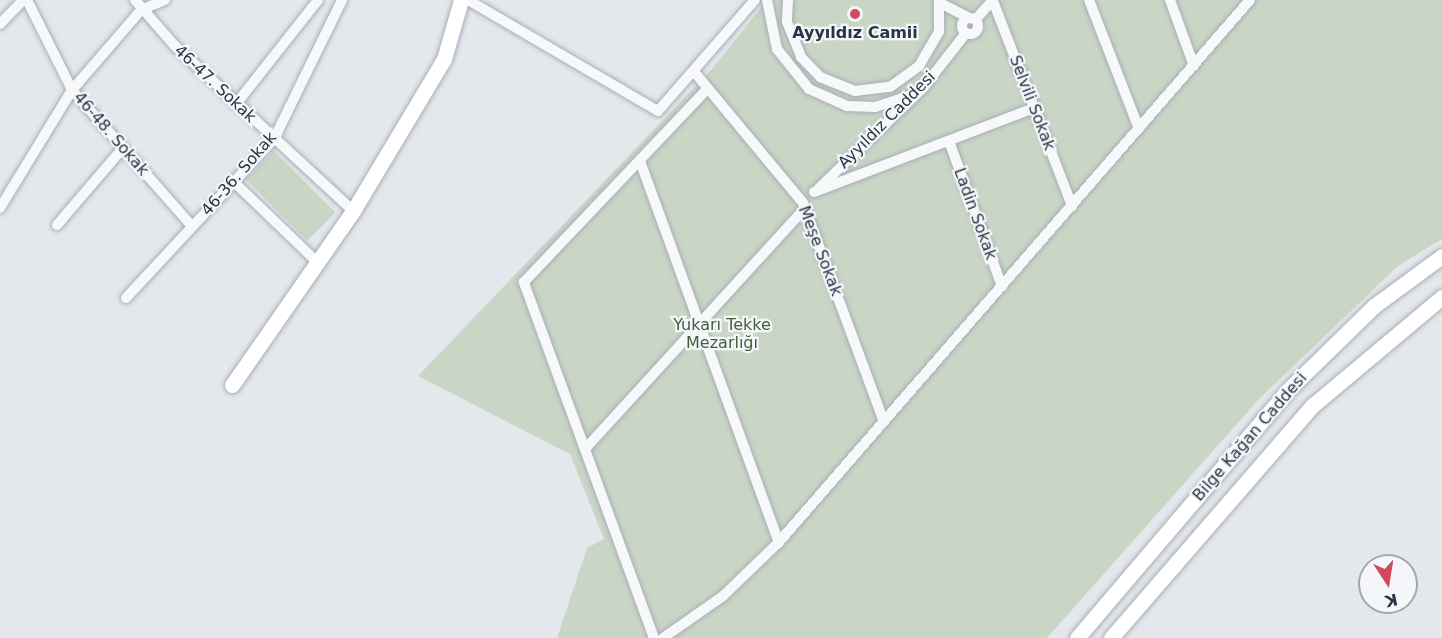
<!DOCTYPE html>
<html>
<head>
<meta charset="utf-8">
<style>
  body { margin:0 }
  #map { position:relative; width:1442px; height:638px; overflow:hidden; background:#e4e7ec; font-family:"DejaVu Sans",sans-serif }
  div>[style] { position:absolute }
  .green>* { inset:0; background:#c9d6c5; transform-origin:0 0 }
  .roads { filter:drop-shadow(0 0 2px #a9aeb7) drop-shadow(0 0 2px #a9aeb7) }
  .street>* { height:10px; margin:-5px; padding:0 5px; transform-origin:5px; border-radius:5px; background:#f7f8fa }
  .street>.ring { margin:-5px; padding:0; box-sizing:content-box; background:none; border:10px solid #f7f8fa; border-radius:50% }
  .secondary>* { height:15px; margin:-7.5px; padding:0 7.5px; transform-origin:7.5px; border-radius:7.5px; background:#fff }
  .dots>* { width:16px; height:16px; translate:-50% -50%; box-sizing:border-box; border:3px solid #f4f6f9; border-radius:50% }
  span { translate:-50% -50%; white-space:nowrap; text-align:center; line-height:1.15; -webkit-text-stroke:4.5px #f4f6f9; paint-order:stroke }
  .poi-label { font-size:16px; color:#2b3445; font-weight:700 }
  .street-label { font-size:16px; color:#2b3445 }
  .park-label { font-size:16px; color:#3f6138 }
  .north { position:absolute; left:1358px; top:554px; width:60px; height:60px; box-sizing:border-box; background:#f4f6f9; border:2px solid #a4a8b1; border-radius:50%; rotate:168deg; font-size:16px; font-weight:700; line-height:24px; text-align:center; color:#2b3445 }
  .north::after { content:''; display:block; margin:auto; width:21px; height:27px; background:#d1495b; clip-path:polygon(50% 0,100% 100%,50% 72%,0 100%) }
</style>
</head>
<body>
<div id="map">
  <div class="green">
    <i style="clip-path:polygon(767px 0,1442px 0,1442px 239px,1398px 266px,1259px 399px,1047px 638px,557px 638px,587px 548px,604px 539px,570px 454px,418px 376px,712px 69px)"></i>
    <i style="left:274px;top:151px;width:87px;height:40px;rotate:45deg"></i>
  </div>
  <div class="roads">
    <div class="street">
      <i style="left:27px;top:0;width:101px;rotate:63.4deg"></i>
      <i style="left:72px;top:90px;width:181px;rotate:48.6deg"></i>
      <i style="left:135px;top:0;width:60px;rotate:49.1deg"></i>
      <i style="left:174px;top:45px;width:244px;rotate:42.8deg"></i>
      <i style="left:468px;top:0;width:220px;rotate:30.3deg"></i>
      <i style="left:658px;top:111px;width:147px;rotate:-48.9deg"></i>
      <i style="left:767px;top:0;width:50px;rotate:78.5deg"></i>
      <i style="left:777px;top:49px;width:51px;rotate:51.3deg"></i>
      <i style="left:809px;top:89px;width:42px;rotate:24.1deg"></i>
      <i style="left:847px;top:106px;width:28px;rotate:2deg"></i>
      <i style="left:875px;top:107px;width:40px;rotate:-18deg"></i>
      <i style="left:788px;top:0;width:22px;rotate:93deg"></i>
      <i style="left:787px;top:22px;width:38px;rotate:68deg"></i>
      <i style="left:801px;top:57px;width:28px;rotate:46deg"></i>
      <i style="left:820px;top:77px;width:38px;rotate:22deg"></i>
      <i style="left:855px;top:91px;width:35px;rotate:-7deg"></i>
      <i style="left:890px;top:87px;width:36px;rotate:-36deg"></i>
      <i style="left:919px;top:66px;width:39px;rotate:-60deg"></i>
      <i style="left:939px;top:32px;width:32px;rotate:-90deg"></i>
      <i style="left:1089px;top:0;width:138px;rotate:68.8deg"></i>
      <i style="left:1170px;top:0;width:70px;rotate:70deg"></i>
      <i style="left:993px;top:1px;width:220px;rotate:68.9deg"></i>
      <i style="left:940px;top:3px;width:33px;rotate:27deg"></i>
      <i class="ring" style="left:962px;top:18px;width:6px;height:6px"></i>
      <i style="left:975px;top:20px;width:27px;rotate:-48deg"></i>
      <i style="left:0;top:24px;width:33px;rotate:-46deg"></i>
      <i style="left:696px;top:74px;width:168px;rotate:50.3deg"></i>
      <i style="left:803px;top:203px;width:233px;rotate:69.7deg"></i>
      <i style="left:236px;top:104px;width:132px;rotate:-51.7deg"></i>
      <i style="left:949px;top:141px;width:155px;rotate:70deg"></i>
      <i style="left:640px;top:161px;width:406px;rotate:70deg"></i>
      <i style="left:234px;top:182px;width:115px;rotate:43.9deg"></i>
      <i style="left:819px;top:188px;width:144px;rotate:-43.9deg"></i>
      <i style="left:923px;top:88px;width:70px;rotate:-52deg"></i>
      <i style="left:814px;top:192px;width:235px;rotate:-20.9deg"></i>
      <i style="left:0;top:208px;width:138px;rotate:-58.6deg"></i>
      <i style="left:72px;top:90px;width:106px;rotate:-49.2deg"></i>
      <i style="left:141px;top:10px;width:26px;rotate:-23deg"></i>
      <i style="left:57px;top:225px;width:101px;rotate:-49.4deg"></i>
      <i style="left:126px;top:298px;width:217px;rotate:-47.1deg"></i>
      <i style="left:274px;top:139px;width:155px;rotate:-63.9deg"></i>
      <i style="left:585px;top:449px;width:326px;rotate:-47.6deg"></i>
      <i style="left:654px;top:638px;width:379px;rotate:-110.1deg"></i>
      <i style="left:524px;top:282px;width:267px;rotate:-46.5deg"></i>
      <i style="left:663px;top:638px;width:73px;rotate:-35deg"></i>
      <i style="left:723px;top:596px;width:78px;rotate:-44deg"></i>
      <i style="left:779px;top:542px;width:718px;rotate:-49.01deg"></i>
    </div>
    <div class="secondary">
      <i style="left:232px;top:385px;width:212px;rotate:-55.2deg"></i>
      <i style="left:353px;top:211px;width:177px;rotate:-59.1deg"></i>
      <i style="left:444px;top:59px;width:61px;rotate:-73.9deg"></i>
      <i style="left:1077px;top:638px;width:327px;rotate:-49.6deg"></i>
      <i style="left:1289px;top:389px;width:119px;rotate:-44.3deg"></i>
      <i style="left:1374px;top:306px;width:84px;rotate:-36.3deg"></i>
      <i style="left:1111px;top:638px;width:307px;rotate:-49.1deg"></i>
      <i style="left:1312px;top:406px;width:170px;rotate:-40deg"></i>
    </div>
  </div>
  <div class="dots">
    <i style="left:855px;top:14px;background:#d1495b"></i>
  </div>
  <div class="poi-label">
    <span style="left:855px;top:33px">Ayyıldız Camii</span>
  </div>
  <div class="street-label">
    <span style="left:215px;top:84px;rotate:43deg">46-47. Sokak</span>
    <span style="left:1032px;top:103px;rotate:69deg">Selvili Sokak</span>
    <span style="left:887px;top:120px;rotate:-45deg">Ayyıldız Caddesi</span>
    <span style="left:111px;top:134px;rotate:49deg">46-48. Sokak</span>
    <span style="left:239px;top:174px;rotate:-49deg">46-36. Sokak</span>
    <span style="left:975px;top:214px;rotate:70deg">Ladin Sokak</span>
    <span style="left:820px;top:251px;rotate:69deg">Meşe Sokak</span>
    <span style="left:1250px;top:437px;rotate:-49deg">Bilge Kağan Caddesi</span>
  </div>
  <div class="park-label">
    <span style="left:722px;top:334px">Yukarı Tekke<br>Mezarlığı</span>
  </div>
  <div class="north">K</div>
</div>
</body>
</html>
